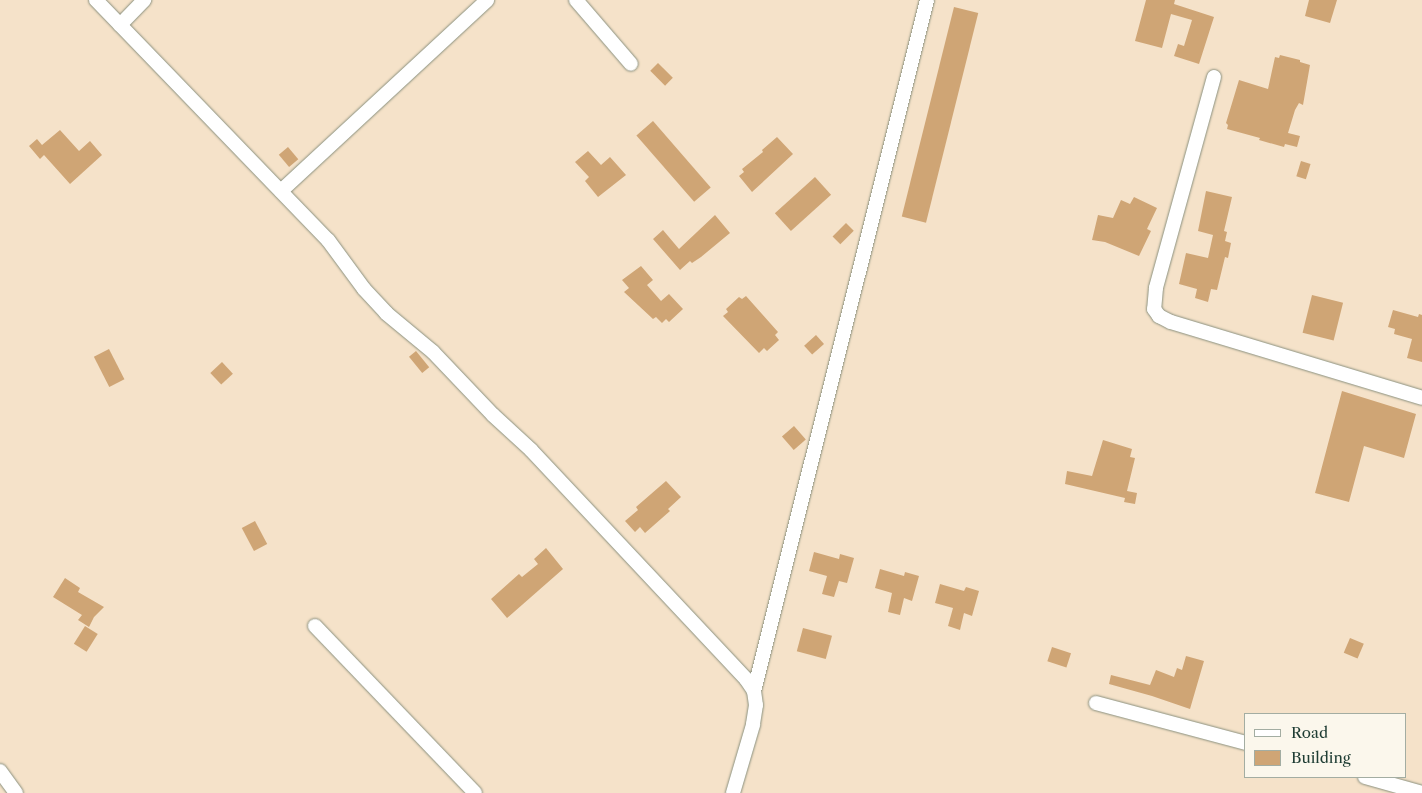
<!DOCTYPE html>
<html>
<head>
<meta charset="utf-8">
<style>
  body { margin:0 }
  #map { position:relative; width:1422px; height:793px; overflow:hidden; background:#f5e2c9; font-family:"Libre Caslon Text",serif }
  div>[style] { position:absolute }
  .building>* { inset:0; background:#cfa575; transform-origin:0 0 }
  .roads { filter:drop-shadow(0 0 1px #8a907e) drop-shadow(0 0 1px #8a907e) }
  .minor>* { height:14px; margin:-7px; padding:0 7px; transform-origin:7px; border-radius:7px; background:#fff }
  span { translate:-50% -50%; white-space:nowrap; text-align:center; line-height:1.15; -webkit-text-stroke:4.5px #fbf7ec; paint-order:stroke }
  .legend { position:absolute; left:1244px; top:713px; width:162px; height:65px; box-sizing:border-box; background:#fbf7ec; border:1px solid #a3ada2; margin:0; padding:6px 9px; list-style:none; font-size:15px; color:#1f3d34 }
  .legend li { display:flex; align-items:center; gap:10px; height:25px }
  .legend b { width:25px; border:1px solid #a3ada2 }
</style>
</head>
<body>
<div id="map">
  <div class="building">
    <i style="clip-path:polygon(1146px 0,1175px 0,1174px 4px,1214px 17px,1199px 64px,1174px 56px,1178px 44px,1184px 46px,1192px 20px,1171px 14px,1162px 48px,1135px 41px)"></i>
    <i style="clip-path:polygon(1309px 0,1337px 0,1330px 23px,1305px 16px)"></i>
    <i style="left:954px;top:7px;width:25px;height:216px;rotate:14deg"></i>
    <i style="clip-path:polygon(1280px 55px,1300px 60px,1300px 62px,1310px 65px,1303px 105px,1299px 103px,1295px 110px,1288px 133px,1300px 136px,1297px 147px,1285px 144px,1284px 147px,1259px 140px,1260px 138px,1227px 129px,1228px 125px,1226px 123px,1239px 80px,1268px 89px,1275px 57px,1279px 58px)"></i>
    <i style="left:658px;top:63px;width:21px;height:11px;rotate:45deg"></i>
    <i style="left:653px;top:121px;width:88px;height:22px;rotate:49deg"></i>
    <i style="clip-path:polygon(60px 130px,79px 151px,90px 141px,102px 155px,70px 184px,44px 155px,40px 159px,29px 146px,37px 139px,42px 145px)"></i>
    <i style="clip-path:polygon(777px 137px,793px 154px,752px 192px,739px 176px,744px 172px,742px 169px,763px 152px,762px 150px)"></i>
    <i style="left:288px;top:147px;width:16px;height:12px;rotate:50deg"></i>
    <i style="clip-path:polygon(588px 151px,601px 165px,610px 157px,626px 175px,598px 197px,585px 181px,589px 177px,575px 162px)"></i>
    <i style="left:1301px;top:161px;width:10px;height:16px;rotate:17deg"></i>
    <i style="left:815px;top:177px;width:24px;height:54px;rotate:48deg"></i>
    <i style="clip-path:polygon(1206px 191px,1232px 197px,1224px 231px,1227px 232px,1225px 241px,1231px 243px,1228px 258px,1225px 257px,1217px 290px,1211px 289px,1208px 302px,1195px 298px,1197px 289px,1179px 284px,1186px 253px,1208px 258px,1213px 235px,1198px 231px)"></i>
    <i style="clip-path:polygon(1134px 197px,1157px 208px,1147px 229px,1151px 231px,1139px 256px,1105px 242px,1092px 240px,1098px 215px,1113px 218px,1121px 200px,1130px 204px)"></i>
    <i style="clip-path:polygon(715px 215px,730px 233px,701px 257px,692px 263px,690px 261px,680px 270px,653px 239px,663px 230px,679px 249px)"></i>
    <i style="left:846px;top:223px;width:11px;height:19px;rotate:45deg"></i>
    <i style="clip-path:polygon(641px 266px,653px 280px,647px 285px,661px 301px,669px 294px,683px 309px,669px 322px,666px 319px,662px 323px,656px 317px,653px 319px,624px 292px,629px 288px,622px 280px)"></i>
    <i style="left:1312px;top:295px;width:32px;height:39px;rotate:14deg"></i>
    <i style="clip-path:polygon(746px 296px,778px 332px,775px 335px,779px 340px,767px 351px,764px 348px,759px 353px,723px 316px,728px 312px,726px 309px,739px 297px,742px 299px)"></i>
    <i style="clip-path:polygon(1393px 310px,1418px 317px,1419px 314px,1422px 315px,1422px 362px,1407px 358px,1412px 339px,1394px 334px,1395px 329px,1388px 327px)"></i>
    <i style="left:816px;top:335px;width:12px;height:16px;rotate:48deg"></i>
    <i style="left:109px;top:349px;width:34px;height:17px;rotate:63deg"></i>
    <i style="left:416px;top:351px;width:21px;height:9px;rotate:51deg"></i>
    <i style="left:222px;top:362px;width:16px;height:16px;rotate:47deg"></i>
    <i style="clip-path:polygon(1342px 391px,1416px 414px,1404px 458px,1364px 446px,1349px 502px,1315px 493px)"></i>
    <i style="left:794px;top:426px;width:18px;height:16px;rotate:49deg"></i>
    <i style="clip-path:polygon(1103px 440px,1132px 449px,1130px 457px,1135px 458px,1127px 491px,1137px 493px,1135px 504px,1124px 502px,1125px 498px,1065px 484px,1067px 471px,1092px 476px)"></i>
    <i style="clip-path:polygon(666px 481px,681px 497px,668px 509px,670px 511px,645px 533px,640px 527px,635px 532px,625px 521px,638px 510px,636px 507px)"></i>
    <i style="left:255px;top:521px;width:26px;height:15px;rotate:62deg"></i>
    <i style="clip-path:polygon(546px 548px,563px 569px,507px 618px,491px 599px,519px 574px,522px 577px,538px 564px,534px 559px)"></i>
    <i style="clip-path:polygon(814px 552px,839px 559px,840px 554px,854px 558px,847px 583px,839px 581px,834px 597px,822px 594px,827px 576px,809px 571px)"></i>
    <i style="clip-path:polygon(880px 569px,904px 576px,905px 572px,919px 576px,912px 601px,904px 598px,900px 615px,888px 612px,892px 593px,875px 588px)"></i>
    <i style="clip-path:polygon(65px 578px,80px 588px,78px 592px,104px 607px,94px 617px,89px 627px,78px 620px,82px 615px,53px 597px)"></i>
    <i style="clip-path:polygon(940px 584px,964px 591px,966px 587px,979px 591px,972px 616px,964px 613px,960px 630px,948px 626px,953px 608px,935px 603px)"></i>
    <i style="left:85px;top:626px;width:15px;height:21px;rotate:32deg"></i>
    <i style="left:803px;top:628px;width:30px;height:24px;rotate:15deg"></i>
    <i style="left:1350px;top:638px;width:15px;height:16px;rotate:23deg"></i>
    <i style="left:1052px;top:647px;width:20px;height:15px;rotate:18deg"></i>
    <i style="clip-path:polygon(1186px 656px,1204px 661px,1190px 709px,1152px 696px,1109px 684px,1111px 675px,1150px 685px,1156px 670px,1174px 677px,1177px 668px,1182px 670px)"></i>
  </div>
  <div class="roads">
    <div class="minor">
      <i style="left:96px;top:0;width:334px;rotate:46deg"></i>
      <i style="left:328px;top:240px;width:61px;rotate:53.7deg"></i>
      <i style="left:364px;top:289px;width:33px;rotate:47deg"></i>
      <i style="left:386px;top:313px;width:61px;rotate:39.7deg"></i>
      <i style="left:433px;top:352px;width:87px;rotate:46.4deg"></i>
      <i style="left:493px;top:415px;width:52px;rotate:42.6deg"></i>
      <i style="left:531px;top:450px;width:314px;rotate:46.8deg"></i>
      <i style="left:746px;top:679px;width:14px;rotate:56deg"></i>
      <i style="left:754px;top:691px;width:14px;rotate:82deg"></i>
      <i style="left:756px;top:705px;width:20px;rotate:99deg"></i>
      <i style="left:753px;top:725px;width:71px;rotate:106.4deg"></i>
      <i style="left:576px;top:0;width:84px;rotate:49.3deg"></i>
      <i style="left:120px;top:25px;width:35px;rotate:-46deg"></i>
      <i style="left:1214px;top:77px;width:219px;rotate:105.4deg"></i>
      <i style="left:1156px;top:288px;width:21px;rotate:95deg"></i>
      <i style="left:1154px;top:309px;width:9px;rotate:54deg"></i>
      <i style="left:1159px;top:316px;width:13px;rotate:27deg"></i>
      <i style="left:1171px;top:322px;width:262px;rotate:16.8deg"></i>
      <i style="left:281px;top:191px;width:281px;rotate:-42.8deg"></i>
      <i style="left:315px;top:626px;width:231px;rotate:46.2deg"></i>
      <i style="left:754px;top:691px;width:712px;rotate:-75.94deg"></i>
      <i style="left:1096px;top:703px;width:155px;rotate:14.9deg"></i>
      <i style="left:0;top:771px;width:27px;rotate:54deg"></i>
      <i style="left:1365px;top:777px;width:59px;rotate:15.7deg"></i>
    </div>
  </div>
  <ul class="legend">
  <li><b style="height:6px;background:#fff"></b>Road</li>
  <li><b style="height:14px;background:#cfa575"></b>Building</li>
  </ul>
</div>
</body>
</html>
